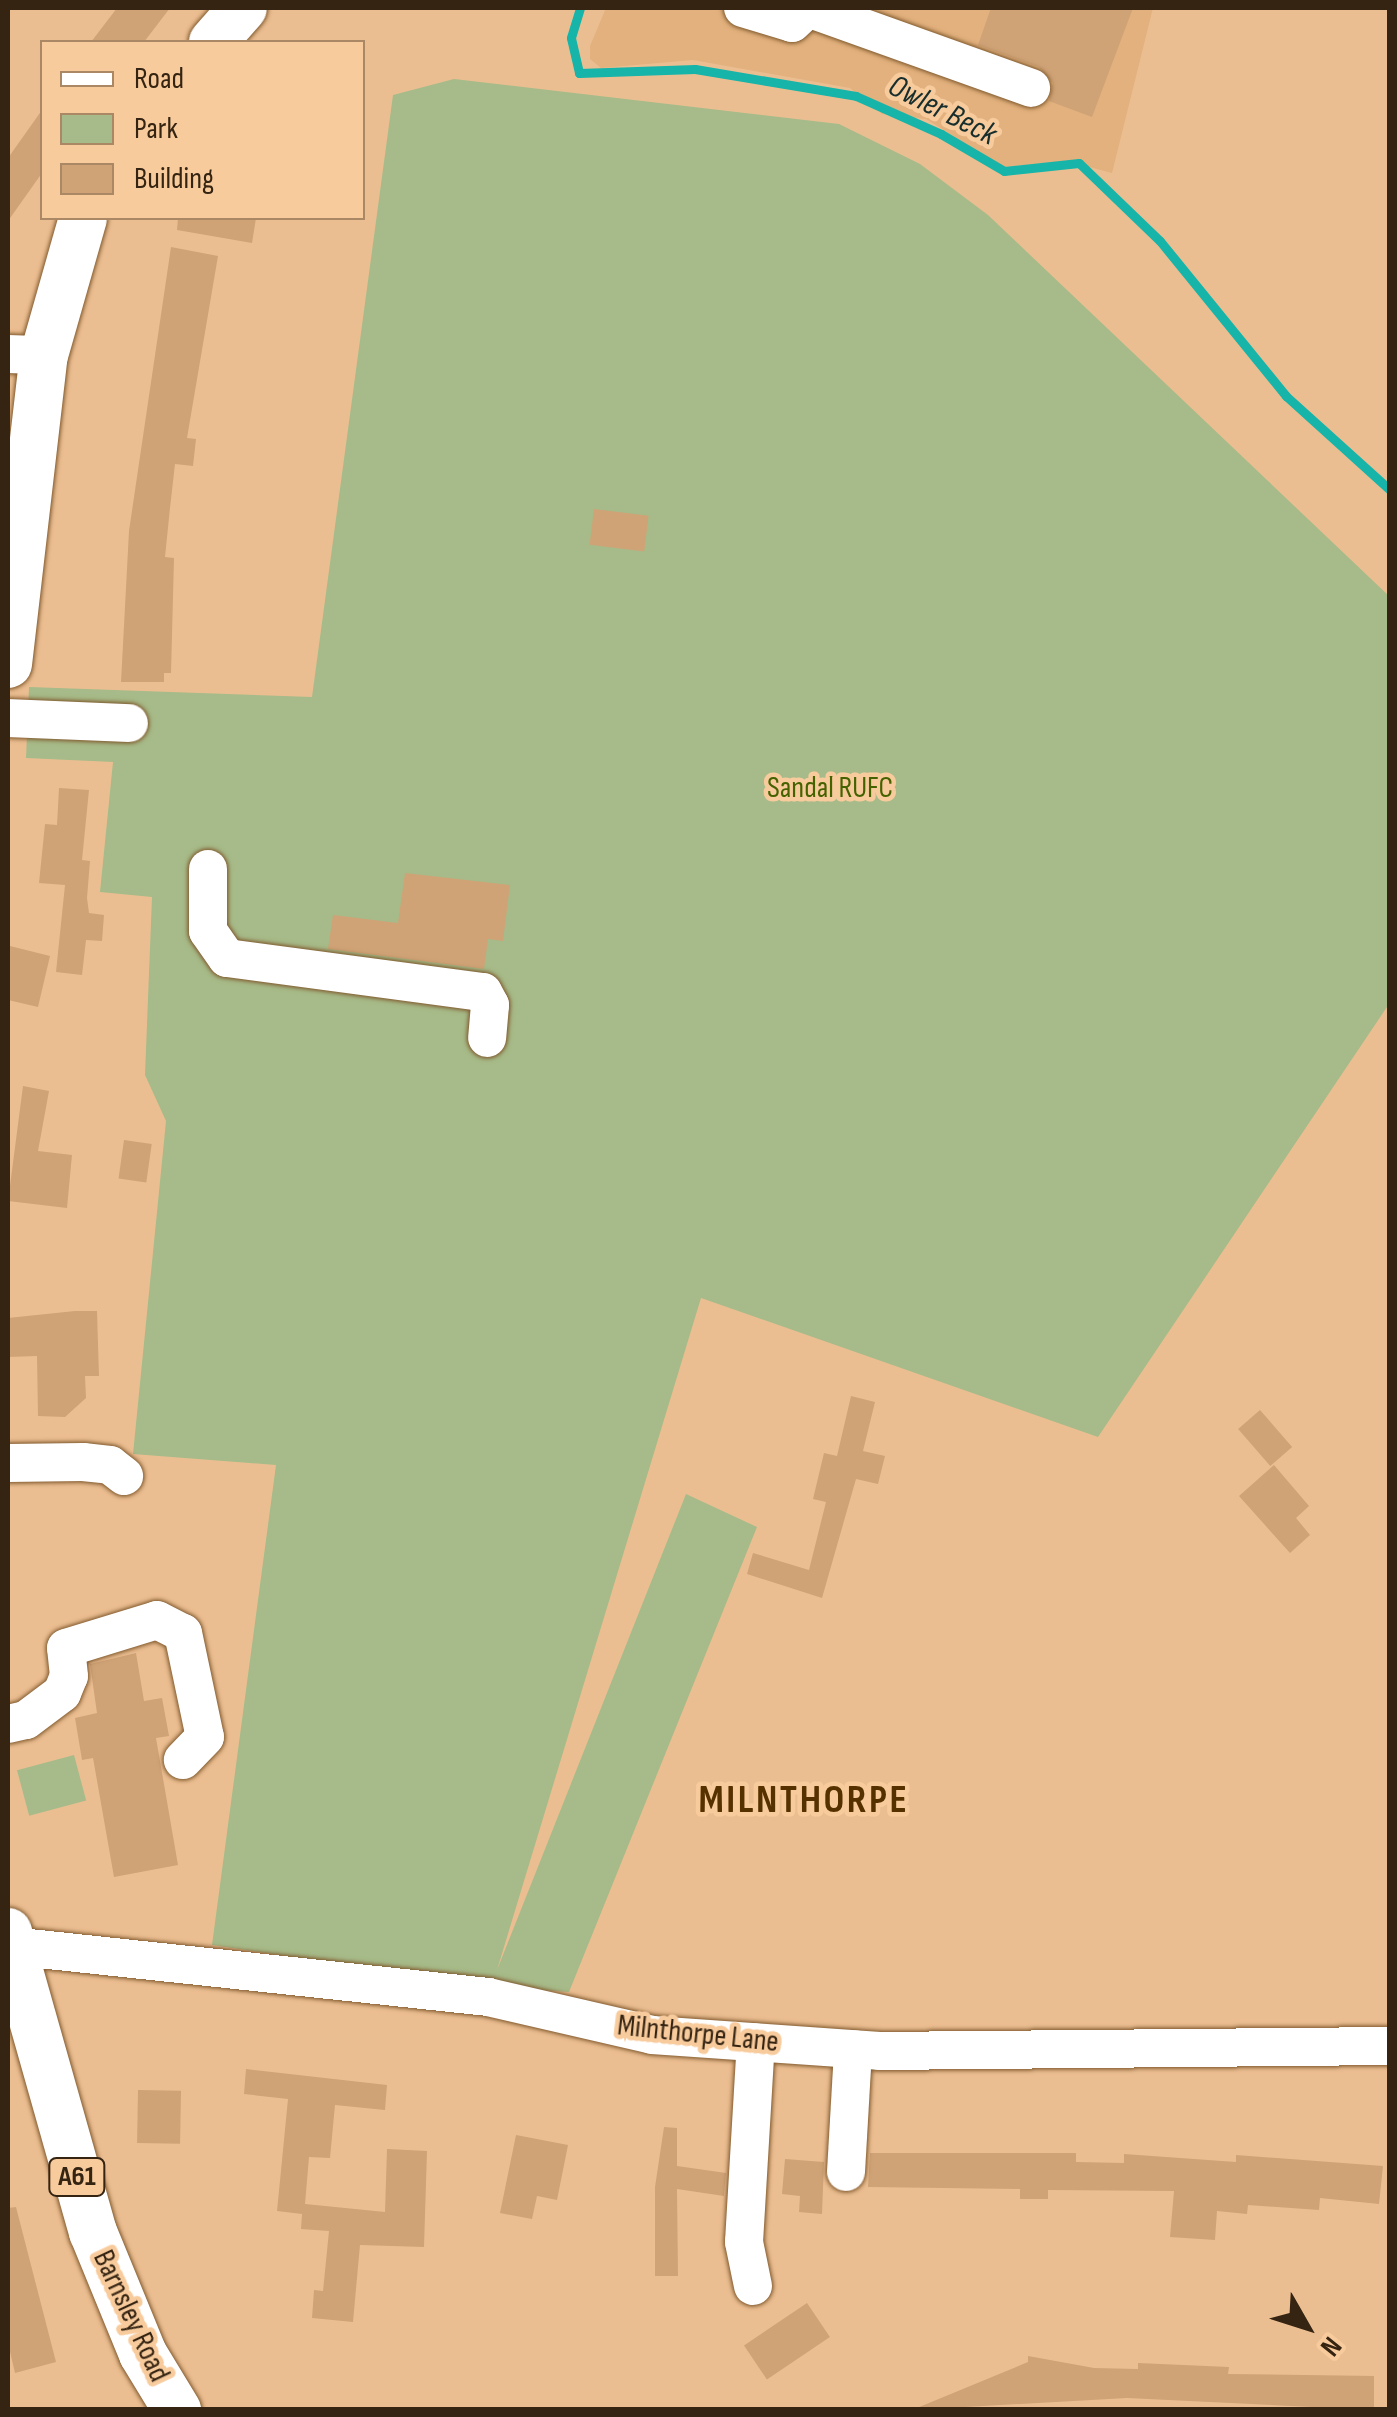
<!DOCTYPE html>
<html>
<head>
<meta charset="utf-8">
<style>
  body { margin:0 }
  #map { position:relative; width:1397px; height:2417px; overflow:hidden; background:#ebbe91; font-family:"Sofia Sans Condensed",sans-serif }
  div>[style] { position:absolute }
  .built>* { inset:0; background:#e2b17d }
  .green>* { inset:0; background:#a6bb89; transform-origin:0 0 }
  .stream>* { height:9px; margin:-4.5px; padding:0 4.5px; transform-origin:4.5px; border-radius:4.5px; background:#16b4a9 }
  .building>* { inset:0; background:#cfa376; transform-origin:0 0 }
  .roads { filter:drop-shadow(0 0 2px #815a2e) drop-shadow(0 0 2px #815a2e) }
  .minor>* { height:38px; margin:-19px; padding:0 19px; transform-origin:19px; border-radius:19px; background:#fff }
  .major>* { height:48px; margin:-24px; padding:0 24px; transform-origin:24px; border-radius:24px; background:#fff }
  span { translate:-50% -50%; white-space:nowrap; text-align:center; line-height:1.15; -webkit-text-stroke:9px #f8cb9d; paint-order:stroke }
  .shield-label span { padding:2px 8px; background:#f8cb9d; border:2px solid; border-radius:8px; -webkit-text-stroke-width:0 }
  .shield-label { font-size:28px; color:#352412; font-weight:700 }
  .park-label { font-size:30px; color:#446200 }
  .street-label { font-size:30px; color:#352412 }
  .water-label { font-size:32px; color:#172e2c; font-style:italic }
  .district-label { font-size:40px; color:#563100; font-weight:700; letter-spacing:2.5px }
  .frame { position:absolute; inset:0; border:10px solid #352412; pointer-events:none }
  .legend { position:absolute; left:40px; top:40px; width:325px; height:180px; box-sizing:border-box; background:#f8cb9d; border:2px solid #aa8865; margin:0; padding:12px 18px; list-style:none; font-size:30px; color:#352412 }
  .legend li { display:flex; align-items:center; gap:20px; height:50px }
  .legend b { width:50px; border:2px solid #aa8865 }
  .north { position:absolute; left:1257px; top:2277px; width:100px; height:100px; -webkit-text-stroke:8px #f8cb9d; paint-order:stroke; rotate:129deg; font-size:28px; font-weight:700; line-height:40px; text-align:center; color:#352412 }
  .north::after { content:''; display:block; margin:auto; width:35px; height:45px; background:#352412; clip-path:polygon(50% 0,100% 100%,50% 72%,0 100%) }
</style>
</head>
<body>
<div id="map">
  <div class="built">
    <i style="clip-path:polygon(606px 8px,1153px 8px,1112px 173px,1067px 161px,1003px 167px,926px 119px,882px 114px,850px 88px,693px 60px,601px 68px,590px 59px,590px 46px)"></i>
  </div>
  <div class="green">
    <i style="clip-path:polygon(454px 79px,839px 124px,920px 164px,988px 215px,1389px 596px,1389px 1004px,1098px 1437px,701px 1298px,497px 1970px,686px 1494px,757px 1527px,569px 1992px,492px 1987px,212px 1945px,276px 1465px,133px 1454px,166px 1121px,145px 1075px,152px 897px,100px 892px,113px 762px,26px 758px,29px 687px,312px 697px,393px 95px)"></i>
    <i style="left:74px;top:1755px;width:47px;height:59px;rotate:75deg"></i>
  </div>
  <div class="stream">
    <i style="left:580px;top:8px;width:31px;rotate:107deg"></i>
    <i style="left:571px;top:38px;width:36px;rotate:77deg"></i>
    <i style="left:579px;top:73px;width:116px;rotate:-2deg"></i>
    <i style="left:695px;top:69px;width:163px;rotate:9.5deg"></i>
    <i style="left:856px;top:96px;width:93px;rotate:24.1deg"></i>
    <i style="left:941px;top:134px;width:73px;rotate:30.4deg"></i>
    <i style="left:1004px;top:171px;width:75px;rotate:-6.1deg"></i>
    <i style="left:1079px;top:163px;width:112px;rotate:43.9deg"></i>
    <i style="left:1160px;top:241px;width:200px;rotate:50.9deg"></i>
    <i style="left:1286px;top:396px;width:140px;rotate:42.1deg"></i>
  </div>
  <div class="building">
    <i style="clip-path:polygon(117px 8px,170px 8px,144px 42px,91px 42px)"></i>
    <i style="clip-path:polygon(991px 8px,1133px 8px,1092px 117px,1049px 101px,1053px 83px,1039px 67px,978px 45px)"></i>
    <i style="clip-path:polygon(42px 110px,42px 173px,8px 221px,8px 158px)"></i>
    <i style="clip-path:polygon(178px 218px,256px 218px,252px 243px,177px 230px)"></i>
    <i style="clip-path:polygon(171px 247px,218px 256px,187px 438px,196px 439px,193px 466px,175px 464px,170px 508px,165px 557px,174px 558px,171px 673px,164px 673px,164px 682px,121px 682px,129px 531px)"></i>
    <i style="left:594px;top:509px;width:55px;height:36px;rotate:7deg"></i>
    <i style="clip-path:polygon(59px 788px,89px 790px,82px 860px,90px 861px,87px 898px,89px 913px,104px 915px,102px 941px,86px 940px,82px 975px,56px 972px,65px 885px,39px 883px,45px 824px,57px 825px)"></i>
    <i style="clip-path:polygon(405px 873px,510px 885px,503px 941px,488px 939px,484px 969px,328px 949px,333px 915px,398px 923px)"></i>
    <i style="clip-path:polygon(10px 946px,50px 956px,38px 1007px,8px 1000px)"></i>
    <i style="clip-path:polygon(23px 1086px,49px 1091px,38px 1151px,72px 1155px,67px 1208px,8px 1201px)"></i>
    <i style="left:124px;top:1140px;width:28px;height:39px;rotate:8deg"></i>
    <i style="clip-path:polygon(75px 1311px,97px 1311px,99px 1376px,85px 1376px,86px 1398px,65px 1417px,38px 1416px,37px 1356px,8px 1357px,8px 1318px)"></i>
    <i style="clip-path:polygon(851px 1396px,875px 1402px,863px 1451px,885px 1456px,878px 1484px,856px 1479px,822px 1598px,747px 1574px,753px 1553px,809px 1570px,826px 1502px,813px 1499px,824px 1453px,837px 1456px)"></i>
    <i style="left:1260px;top:1410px;width:49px;height:29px;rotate:49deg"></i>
    <i style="clip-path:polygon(1274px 1465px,1309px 1506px,1296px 1518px,1310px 1535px,1290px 1553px,1239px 1496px)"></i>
    <i style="clip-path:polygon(136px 1653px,144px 1701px,162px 1698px,169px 1736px,156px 1738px,178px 1865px,114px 1877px,93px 1758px,82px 1760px,75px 1718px,97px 1713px,90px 1664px)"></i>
    <i style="clip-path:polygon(246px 2069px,387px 2085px,385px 2110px,335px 2105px,330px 2158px,309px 2157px,305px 2204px,385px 2212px,387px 2149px,427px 2151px,424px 2247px,360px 2245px,353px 2322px,312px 2318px,314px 2290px,323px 2291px,329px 2231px,301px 2229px,302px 2214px,277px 2211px,288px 2099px,244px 2094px)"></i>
    <i style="left:138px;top:2090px;width:43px;height:53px;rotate:1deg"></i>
    <i style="clip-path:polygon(664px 2127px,677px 2128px,677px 2166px,726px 2173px,724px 2196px,677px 2189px,678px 2276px,655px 2276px,655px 2187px)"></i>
    <i style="clip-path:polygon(516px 2135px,568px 2145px,557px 2200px,537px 2196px,532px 2219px,500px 2213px)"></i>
    <i style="clip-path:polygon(870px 2153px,1076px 2153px,1076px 2162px,1124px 2163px,1124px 2154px,1236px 2162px,1236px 2155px,1383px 2166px,1379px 2204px,1320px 2198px,1319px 2210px,1248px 2205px,1247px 2214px,1217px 2211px,1215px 2240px,1170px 2237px,1174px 2191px,1048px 2190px,1048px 2199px,1020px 2199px,1020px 2189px,868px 2187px)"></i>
    <i style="clip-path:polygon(785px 2159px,824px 2162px,822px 2214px,799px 2212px,800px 2196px,782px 2194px)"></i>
    <i style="clip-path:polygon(16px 2207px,56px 2362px,15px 2373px,8px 2343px,8px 2208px)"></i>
    <i style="left:807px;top:2303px;width:41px;height:76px;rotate:56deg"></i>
    <i style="clip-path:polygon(1028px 2356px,1094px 2368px,1138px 2369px,1138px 2363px,1229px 2367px,1228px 2374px,1374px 2376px,1374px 2410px,1127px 2398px,912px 2410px,1028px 2362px)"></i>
  </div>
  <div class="roads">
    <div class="minor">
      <i style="left:743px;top:8px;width:51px;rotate:17deg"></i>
      <i style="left:792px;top:23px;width:22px;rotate:-43deg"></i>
      <i style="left:808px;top:8px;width:237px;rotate:19.7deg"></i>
      <i style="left:8px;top:354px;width:36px;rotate:2deg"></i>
      <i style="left:8px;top:718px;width:121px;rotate:2.4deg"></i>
      <i style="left:208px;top:869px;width:62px;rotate:90deg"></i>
      <i style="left:208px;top:931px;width:33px;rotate:55deg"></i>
      <i style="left:227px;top:958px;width:258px;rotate:7.6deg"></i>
      <i style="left:483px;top:992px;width:15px;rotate:62deg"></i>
      <i style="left:490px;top:1005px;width:33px;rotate:95deg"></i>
      <i style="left:8px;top:1463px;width:75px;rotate:-0.8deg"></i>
      <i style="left:83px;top:1462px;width:27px;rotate:6deg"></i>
      <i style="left:110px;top:1465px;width:18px;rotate:38deg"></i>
      <i style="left:8px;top:1724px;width:18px;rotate:-13deg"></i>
      <i style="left:26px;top:1720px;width:45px;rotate:-36.9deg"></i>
      <i style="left:62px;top:1693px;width:18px;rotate:-68deg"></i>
      <i style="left:69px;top:1676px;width:28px;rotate:-96deg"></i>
      <i style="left:66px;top:1648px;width:95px;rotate:-17.1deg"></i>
      <i style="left:157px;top:1620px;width:29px;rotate:27deg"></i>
      <i style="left:183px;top:1633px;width:106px;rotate:78.1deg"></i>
      <i style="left:205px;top:1737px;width:32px;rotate:134deg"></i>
      <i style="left:11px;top:1946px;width:480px;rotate:6.1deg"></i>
      <i style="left:488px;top:1997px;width:168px;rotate:13deg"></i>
      <i style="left:652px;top:2035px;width:228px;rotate:4deg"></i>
      <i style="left:879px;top:2051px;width:511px;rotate:-0.56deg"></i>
      <i style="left:846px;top:2172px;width:123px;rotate:-86.7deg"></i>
      <i style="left:753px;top:2286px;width:45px;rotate:-101.6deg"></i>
      <i style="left:744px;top:2242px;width:200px;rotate:-86.6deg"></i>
    </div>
    <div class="major">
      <i style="left:213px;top:42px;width:45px;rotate:-48.6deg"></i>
      <i style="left:8px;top:664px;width:311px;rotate:-83.4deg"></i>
      <i style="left:44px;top:355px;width:142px;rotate:-74.1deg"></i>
      <i style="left:8px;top:1932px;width:312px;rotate:74.2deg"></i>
      <i style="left:93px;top:2232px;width:132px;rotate:67.7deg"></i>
      <i style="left:143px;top:2354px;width:66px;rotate:58.7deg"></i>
    </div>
  </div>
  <div class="shield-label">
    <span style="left:77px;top:2177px">A61</span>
  </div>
  <div class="park-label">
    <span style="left:830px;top:788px">Sandal RUFC</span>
  </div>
  <div class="street-label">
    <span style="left:698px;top:2034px;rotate:6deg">Milnthorpe Lane</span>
    <span style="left:131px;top:2316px;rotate:65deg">Barnsley Road</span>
  </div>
  <div class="water-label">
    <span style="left:942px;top:111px;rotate:27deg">Owler Beck</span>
  </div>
  <div class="district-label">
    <span style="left:804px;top:1800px">MILNTHORPE</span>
  </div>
  <div class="frame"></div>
  <ul class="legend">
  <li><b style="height:12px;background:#fff"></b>Road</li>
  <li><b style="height:28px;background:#a6bb89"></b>Park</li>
  <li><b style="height:28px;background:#cfa376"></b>Building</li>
  </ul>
  <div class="north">N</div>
</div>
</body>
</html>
